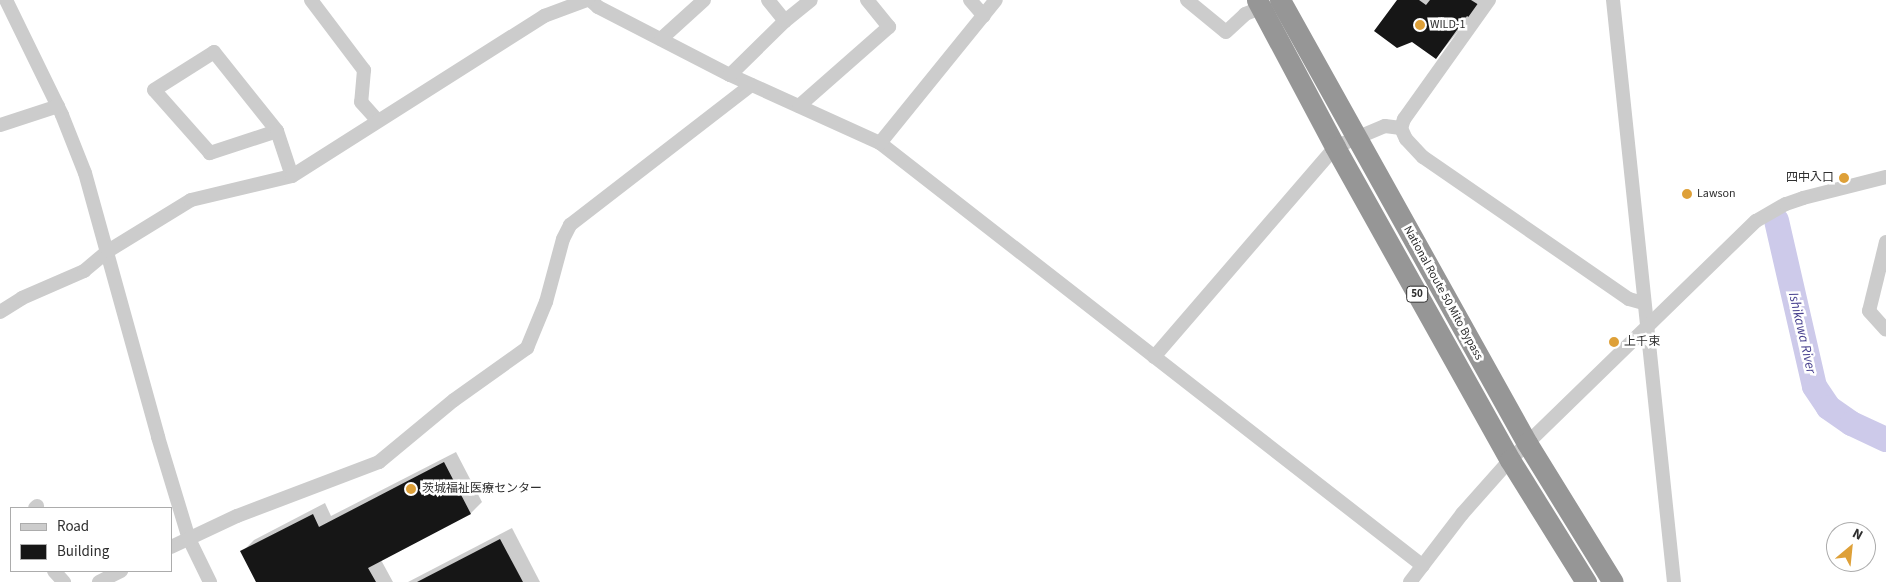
<!DOCTYPE html>
<html>
<head>
<meta charset="utf-8">
<style>
  body { margin:0 }
  #map { position:relative; width:1886px; height:582px; overflow:hidden; background:#fff; font-family:"Source Sans 3","Noto Sans JP",sans-serif }
  div>[style] { position:absolute }
  .shadow>* { inset:0; background:#0003 }
  .river>* { height:25px; margin:-12.5px; padding:0 12.5px; transform-origin:12.5px; border-radius:12.5px; background:#cdcaea }
  .building>* { inset:0; background:#161616 }
  .minor>* { height:14px; margin:-7px; padding:0 7px; transform-origin:7px; border-radius:7px; background:#ccc }
  .highway>* { height:21px; margin:-10.5px; padding:0 10.5px; transform-origin:10.5px; border-radius:10.5px; background:#969696 }
  .dots>* { width:14px; height:14px; translate:-50% -50%; box-sizing:border-box; border:2px solid #fff; border-radius:50% }
  span { translate:-50% -50%; white-space:nowrap; text-align:center; line-height:1.15; -webkit-text-stroke:5px #fff; paint-order:stroke }
  .shield-label span { padding:1px 4px; background:#fff; border:1px solid; border-radius:4px; -webkit-text-stroke-width:0 }
  .shield-label { font-size:11px; color:#2f2f2f; font-weight:700 }
  .poi-label { font-size:12px; color:#2f2f2f }
  .left { translate:0 -50%; text-align:left }
  .right { translate:-100% -50%; text-align:right }
  .street-label { font-size:12px; color:#2f2f2f }
  .water-label { font-size:14px; color:#47408e; font-style:italic }
  .legend { position:absolute; left:10px; top:507px; width:162px; height:65px; box-sizing:border-box; background:#fff; border:1px solid #acacac; margin:0; padding:6px 9px; list-style:none; font-size:15px; color:#2f2f2f }
  .legend li { display:flex; align-items:center; gap:10px; height:25px }
  .legend b { width:25px; border:1px solid #acacac }
  .north { position:absolute; left:1826px; top:522px; width:50px; height:50px; box-sizing:border-box; background:#fff; border:1px solid #acacac; border-radius:50%; rotate:28deg; font-size:14px; font-weight:700; line-height:20px; text-align:center; color:#2f2f2f }
  .north::after { content:''; display:block; margin:auto; width:18px; height:22px; background:#dea038; clip-path:polygon(50% 0,100% 100%,50% 72%,0 100%) }
</style>
</head>
<body>
<div id="map">
  <div class="shadow">
    <i style="clip-path:polygon(1398px 0,1484px 0,1436px 58px)"></i>
    <i style="clip-path:polygon(456px 452px,482px 502px,471px 513px,381px 560px,393px 582px,258px 582px,242px 552px,254px 540px,325px 503px,331px 516px)"></i>
    <i style="clip-path:polygon(512px 528px,540px 582px,408px 582px)"></i>
  </div>
  <div class="river">
    <i style="left:1776px;top:220px;width:170px;rotate:77.1deg"></i>
    <i style="left:1814px;top:386px;width:25px;rotate:56deg"></i>
    <i style="left:1828px;top:407px;width:28px;rotate:35deg"></i>
    <i style="left:1851px;top:423px;width:38px;rotate:25deg"></i>
  </div>
  <div class="building">
    <i style="clip-path:polygon(1397px 0,1419px 0,1426px 5px,1430px 0,1471px 0,1479px 5px,1470px 18px,1467px 16px,1436px 59px,1412px 42px,1397px 48px,1374px 31px)"></i>
    <i style="clip-path:polygon(444px 462px,471px 514px,368px 568px,376px 582px,256px 582px,240px 551px,313px 514px,319px 527px)"></i>
    <i style="clip-path:polygon(500px 539px,523px 582px,417px 582px)"></i>
  </div>
  <div class="minor">
    <i style="left:6px;top:0;width:128px;rotate:64deg"></i>
    <i style="left:62px;top:115px;width:62px;rotate:68.4deg"></i>
    <i style="left:85px;top:173px;width:274px;rotate:74.5deg"></i>
    <i style="left:158px;top:437px;width:107px;rotate:73.1deg"></i>
    <i style="left:189px;top:539px;width:48px;rotate:64deg"></i>
    <i style="left:311px;top:0;width:88px;rotate:52.9deg"></i>
    <i style="left:364px;top:70px;width:32px;rotate:95deg"></i>
    <i style="left:361px;top:102px;width:25px;rotate:48deg"></i>
    <i style="left:590px;top:0;width:11px;rotate:41deg"></i>
    <i style="left:598px;top:7px;width:148px;rotate:27.3deg"></i>
    <i style="left:730px;top:75px;width:165px;rotate:24.4deg"></i>
    <i style="left:880px;top:143px;width:688px;rotate:37.92deg"></i>
    <i style="left:768px;top:0;width:27px;rotate:51deg"></i>
    <i style="left:970px;top:0;width:21px;rotate:49deg"></i>
    <i style="left:1187px;top:0;width:50px;rotate:39.4deg"></i>
    <i style="left:1226px;top:32px;width:26px;rotate:-43deg"></i>
    <i style="left:1245px;top:14px;width:17px;rotate:-21deg"></i>
    <i style="left:1489px;top:0;width:146px;rotate:125.5deg"></i>
    <i style="left:1404px;top:119px;width:9px;rotate:108deg"></i>
    <i style="left:1401px;top:128px;width:12px;rotate:66deg"></i>
    <i style="left:1406px;top:139px;width:25px;rotate:47deg"></i>
    <i style="left:1423px;top:157px;width:250px;rotate:34.6deg"></i>
    <i style="left:1629px;top:299px;width:15px;rotate:16deg"></i>
    <i style="left:1613px;top:0;width:585px;rotate:84.02deg"></i>
    <i style="left:661px;top:39px;width:58px;rotate:-42.2deg"></i>
    <i style="left:730px;top:75px;width:77px;rotate:-44.5deg"></i>
    <i style="left:785px;top:21px;width:33px;rotate:-39deg"></i>
    <i style="left:799px;top:106px;width:120px;rotate:-41.3deg"></i>
    <i style="left:889px;top:27px;width:35px;rotate:-129deg"></i>
    <i style="left:0;top:125px;width:61px;rotate:-18.1deg"></i>
    <i style="left:277px;top:131px;width:71px;rotate:161.8deg"></i>
    <i style="left:210px;top:153px;width:84px;rotate:-131.6deg"></i>
    <i style="left:154px;top:90px;width:71px;rotate:-32.3deg"></i>
    <i style="left:214px;top:52px;width:101px;rotate:51.4deg"></i>
    <i style="left:277px;top:131px;width:47px;rotate:71.6deg"></i>
    <i style="left:880px;top:143px;width:184px;rotate:-51deg"></i>
    <i style="left:1886px;top:242px;width:71px;rotate:103.8deg"></i>
    <i style="left:1869px;top:311px;width:25px;rotate:48deg"></i>
    <i style="left:0;top:312px;width:26px;rotate:-32deg"></i>
    <i style="left:22px;top:298px;width:68px;rotate:-23.5deg"></i>
    <i style="left:84px;top:271px;width:31px;rotate:-40deg"></i>
    <i style="left:108px;top:251px;width:97px;rotate:-31.6deg"></i>
    <i style="left:191px;top:200px;width:104px;rotate:-13.4deg"></i>
    <i style="left:292px;top:176px;width:299px;rotate:-32.4deg"></i>
    <i style="left:544px;top:16px;width:46px;rotate:-20.4deg"></i>
    <i style="left:1154px;top:357px;width:277px;rotate:-49.2deg"></i>
    <i style="left:1335px;top:147px;width:54px;rotate:-22.8deg"></i>
    <i style="left:1385px;top:126px;width:16px;rotate:7deg"></i>
    <i style="left:35px;top:508px;width:3px;rotate:-45deg"></i>
    <i style="left:171px;top:547px;width:73px;rotate:-25.2deg"></i>
    <i style="left:237px;top:516px;width:152px;rotate:-20.8deg"></i>
    <i style="left:379px;top:462px;width:97px;rotate:-39.6deg"></i>
    <i style="left:454px;top:400px;width:90px;rotate:-35.5deg"></i>
    <i style="left:527px;top:348px;width:50px;rotate:-67.6deg"></i>
    <i style="left:546px;top:302px;width:65px;rotate:-74.9deg"></i>
    <i style="left:563px;top:239px;width:16px;rotate:-63deg"></i>
    <i style="left:570px;top:225px;width:229px;rotate:-37.7deg"></i>
    <i style="left:54px;top:571px;width:15px;rotate:48deg"></i>
    <i style="left:99px;top:582px;width:25px;rotate:-27deg"></i>
    <i style="left:1410px;top:582px;width:86px;rotate:-52.6deg"></i>
    <i style="left:1462px;top:514px;width:72px;rotate:-48.4deg"></i>
    <i style="left:1510px;top:460px;width:343px;rotate:-44.2deg"></i>
    <i style="left:1756px;top:221px;width:34px;rotate:-30deg"></i>
    <i style="left:1786px;top:204px;width:18px;rotate:-19deg"></i>
    <i style="left:1803px;top:198px;width:86px;rotate:-14.2deg"></i>
  </div>
  <div class="highway">
    <i style="left:1257px;top:0;width:166px;rotate:62deg"></i>
    <i style="left:1335px;top:147px;width:359px;rotate:60.8deg"></i>
    <i style="left:1510px;top:460px;width:144px;rotate:58.1deg"></i>
    <i style="left:1280px;top:0;width:507px;rotate:60.86deg"></i>
    <i style="left:1527px;top:443px;width:163px;rotate:58.3deg"></i>
  </div>
  <div class="dots">
    <i style="left:1420px;top:25px;background:#dea038"></i>
    <i style="left:1844px;top:178px;background:#dea038"></i>
    <i style="left:1687px;top:194px;background:#dea038"></i>
    <i style="left:1614px;top:342px;background:#dea038"></i>
    <i style="left:411px;top:489px;background:#dea038"></i>
  </div>
  <div class="shield-label">
    <span style="left:1417px;top:294px">50</span>
  </div>
  <div class="poi-label">
    <span class="left" style="left:1430px;top:25px">WILD-1</span>
    <span class="right" style="left:1834px;top:178px">四中入口</span>
    <span class="left" style="left:1697px;top:194px">Lawson</span>
    <span class="left" style="left:1624px;top:342px">上千束</span>
    <span class="left" style="left:422px;top:489px">茨城福祉医療センター</span>
  </div>
  <div class="street-label">
    <span style="left:1443px;top:293px;rotate:61deg">National Route 50 Mito Bypass</span>
  </div>
  <div class="water-label">
    <span style="left:1802px;top:333px;rotate:77deg">Ishikawa River</span>
  </div>
  <ul class="legend">
  <li><b style="height:6px;background:#ccc"></b>Road</li>
  <li><b style="height:14px;background:#161616"></b>Building</li>
  </ul>
  <div class="north">N</div>
</div>
</body>
</html>
